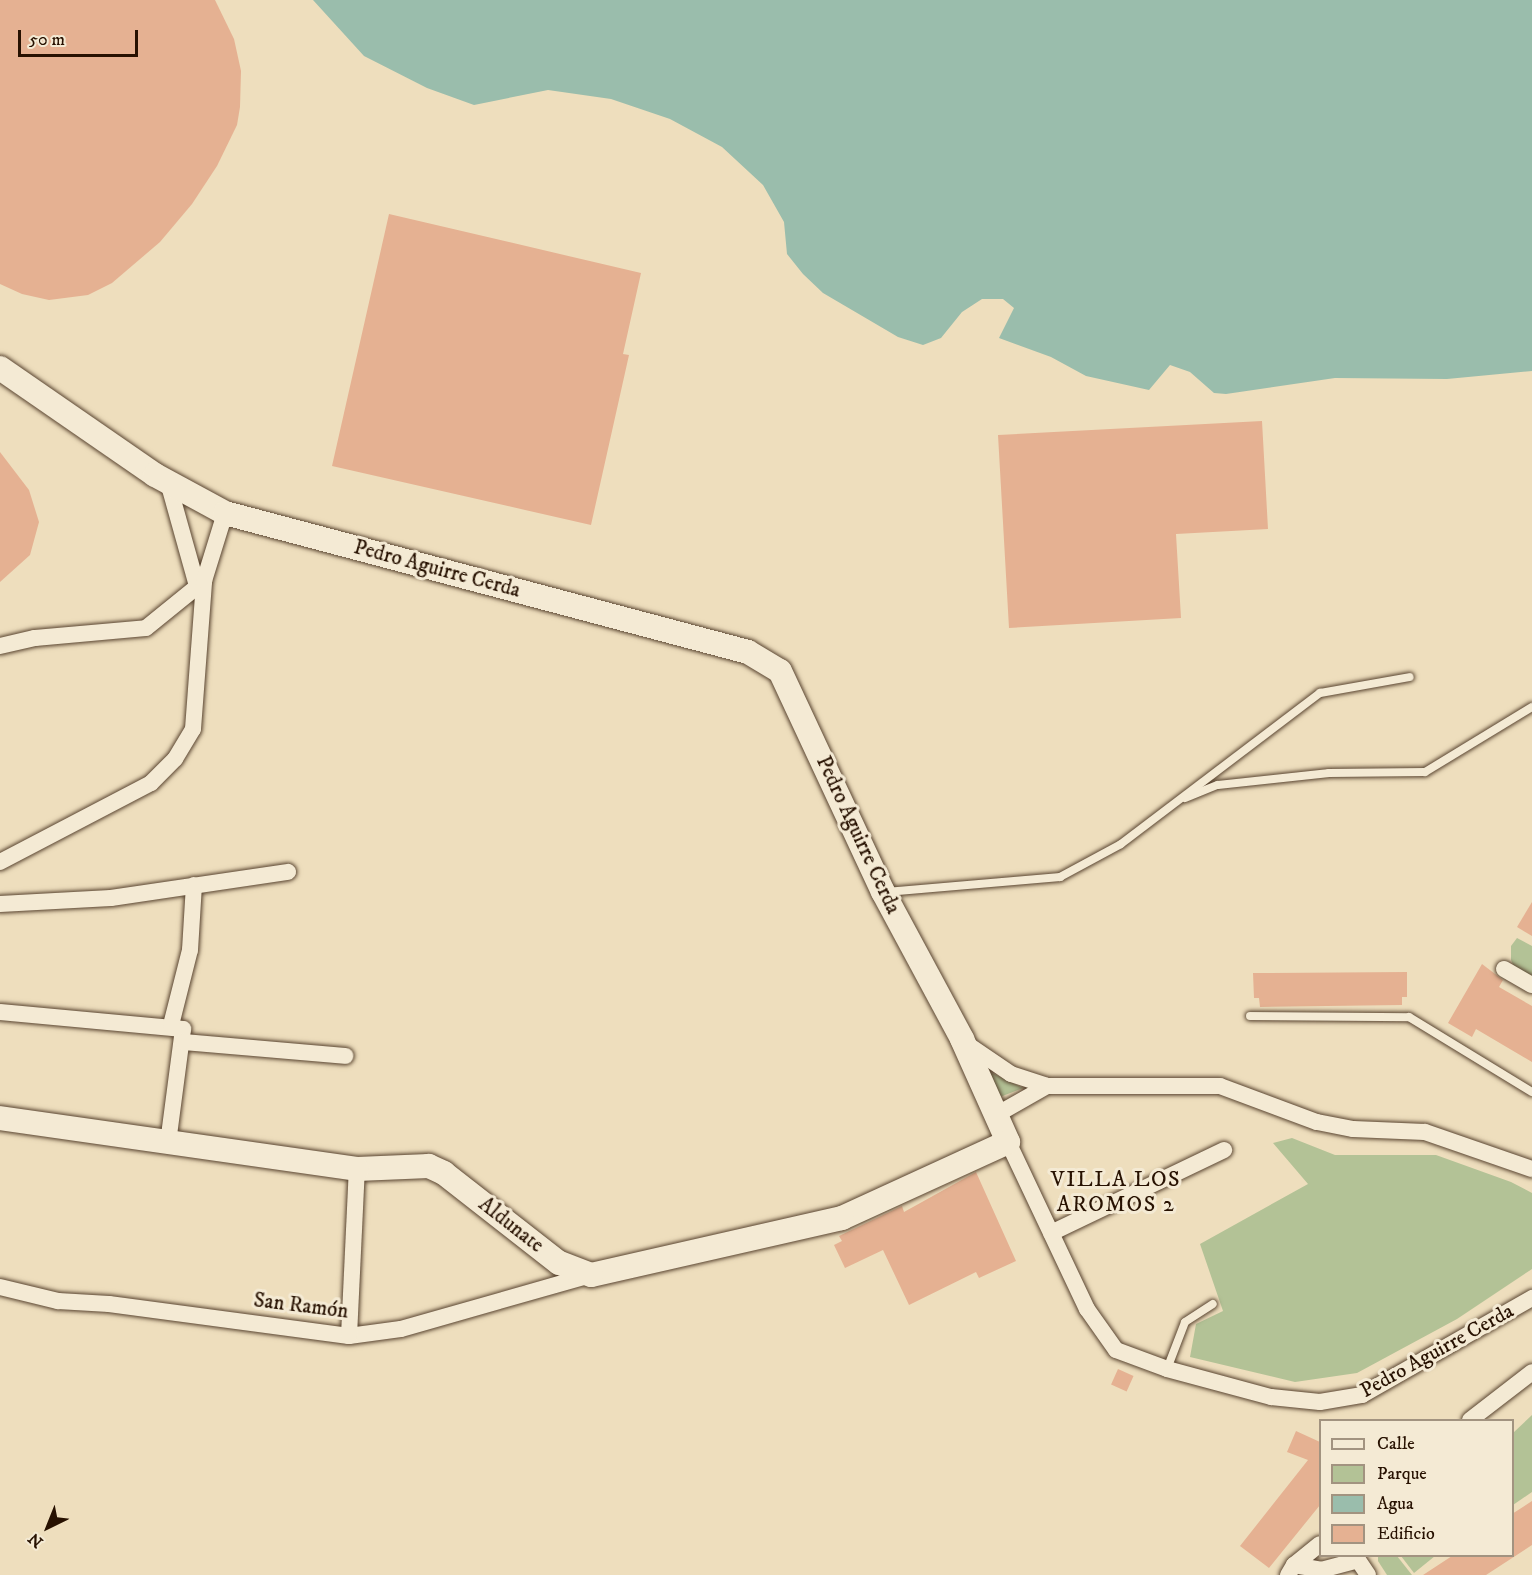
<!DOCTYPE html>
<html>
<head>
<meta charset="utf-8">
<style>
  body { margin:0 }
  #map { position:relative; width:1532px; height:1575px; overflow:hidden; background:#eedebd; font-family:"IM FELL DW Pica",serif }
  div>[style] { position:absolute }
  .green>* { inset:0; background:#b3c296 }
  .water>* { inset:0; background:#9abdac }
  .building>* { inset:0; background:#e5b192; transform-origin:0 0 }
  .roads { filter:drop-shadow(0 0 2px #594430) drop-shadow(0 0 2px #594430) }
  .lane>* { height:8px; margin:-4px; padding:0 4px; transform-origin:4px; border-radius:4px; background:#f4ead4 }
  .street>* { height:16px; margin:-8px; padding:0 8px; transform-origin:8px; border-radius:8px; background:#f4ead4 }
  .secondary>* { height:24px; margin:-12px; padding:0 12px; transform-origin:12px; border-radius:12px; background:#f4ead4 }
  span { translate:-50% -50%; white-space:nowrap; text-align:center; line-height:1.15; -webkit-text-stroke:6px #f4ead4; paint-order:stroke }
  .street-label { font-size:21px; color:#271101 }
  .neighbourhood-label { font-size:22px; color:#271101; letter-spacing:1.5px }
  .legend { position:absolute; left:1319px; top:1419px; width:195px; height:138px; box-sizing:border-box; background:#f4ead4; border:2px solid #a29380; margin:0; padding:8px 10px; list-style:none; font-size:18px; color:#271101 }
  .legend li { display:flex; align-items:center; gap:12px; height:30px }
  .legend b { width:30px; border:2px solid #a29380 }
  .north { position:absolute; left:18px; top:1497px; width:60px; height:60px; -webkit-text-stroke:4px #f4ead4; paint-order:stroke; rotate:223deg; font-size:16px; font-weight:700; line-height:24px; text-align:center; color:#271101 }
  .north::after { content:''; display:block; margin:auto; width:21px; height:27px; background:#271101; clip-path:polygon(50% 0,100% 100%,50% 72%,0 100%) }
  .scale { position:absolute; left:18px; top:30px; width:120px; height:27px; box-sizing:border-box; border:3px solid #271101; border-top:0; padding-left:8px; font-size:18px; line-height:21px; white-space:nowrap; color:#271101; -webkit-text-stroke:4px #f4ead4; paint-order:stroke }
</style>
</head>
<body>
<div id="map">
  <div class="green">
    <i style="clip-path:polygon(1517px 938px,1532px 946px,1532px 979px,1515px 969px,1511px 960px,1511px 946px)"></i>
    <i style="clip-path:polygon(988px 1071px,1023px 1088px,1000px 1097px)"></i>
    <i style="clip-path:polygon(1292px 1138px,1335px 1155px,1436px 1155px,1511px 1182px,1532px 1193px,1532px 1269px,1457px 1319px,1357px 1373px,1295px 1382px,1190px 1357px,1196px 1324px,1223px 1311px,1200px 1244px,1308px 1184px,1273px 1143px)"></i>
    <i style="clip-path:polygon(1532px 1415px,1532px 1492px,1513px 1505px,1513px 1433px)"></i>
    <i style="clip-path:polygon(1378px 1556px,1397px 1556px,1412px 1575px,1387px 1575px,1378px 1561px)"></i>
    <i style="clip-path:polygon(1401px 1556px,1435px 1556px,1414px 1573px)"></i>
  </div>
  <div class="water">
    <i style="clip-path:polygon(313px 0,1532px 0,1532px 371px,1447px 379px,1335px 378px,1226px 394px,1214px 393px,1190px 372px,1170px 365px,1149px 390px,1086px 376px,1051px 357px,999px 338px,1014px 308px,1003px 299px,982px 299px,962px 312px,941px 338px,923px 345px,898px 337px,823px 293px,803px 274px,787px 254px,784px 222px,763px 185px,722px 147px,670px 119px,611px 99px,548px 90px,474px 105px,427px 88px,364px 56px)"></i>
  </div>
  <div class="building">
    <i style="clip-path:polygon(0 0,215px 0,234px 39px,241px 71px,240px 107px,237px 125px,217px 166px,192px 204px,160px 242px,112px 283px,88px 295px,49px 300px,22px 294px,0 284px)"></i>
    <i style="clip-path:polygon(389px 214px,641px 273px,623px 354px,629px 355px,591px 525px,332px 466px)"></i>
    <i style="clip-path:polygon(1262px 421px,1268px 529px,1176px 534px,1181px 618px,1009px 628px,998px 435px)"></i>
    <i style="clip-path:polygon(0 452px,29px 490px,39px 522px,30px 555px,0 582px)"></i>
    <i style="clip-path:polygon(1532px 902px,1532px 936px,1517px 927px)"></i>
    <i style="clip-path:polygon(1482px 964px,1503px 980px,1499px 987px,1532px 1006px,1532px 1062px,1476px 1029px,1472px 1037px,1448px 1023px)"></i>
    <i style="clip-path:polygon(1407px 972px,1407px 997px,1402px 997px,1402px 1005px,1260px 1007px,1259px 998px,1254px 998px,1253px 973px)"></i>
    <i style="clip-path:polygon(976px 1172px,1016px 1261px,979px 1278px,976px 1272px,909px 1305px,883px 1250px,845px 1268px,834px 1245px,842px 1241px,839px 1236px,902px 1206px,904px 1212px)"></i>
    <i style="left:1118px;top:1369px;width:17px;height:17px;rotate:24deg"></i>
    <i style="clip-path:polygon(1296px 1431px,1320px 1442px,1320px 1505px,1269px 1568px,1240px 1546px,1308px 1460px,1287px 1452px)"></i>
    <i style="clip-path:polygon(1532px 1501px,1532px 1545px,1486px 1575px,1423px 1575px,1452px 1556px,1512px 1556px,1512px 1514px)"></i>
  </div>
  <div class="roads">
    <div class="lane">
      <i style="left:1185px;top:798px;width:35px;rotate:-22deg"></i>
      <i style="left:1218px;top:785px;width:112px;rotate:-6.2deg"></i>
      <i style="left:1329px;top:773px;width:96px;rotate:-0.6deg"></i>
      <i style="left:1425px;top:772px;width:125px;rotate:-31.3deg"></i>
      <i style="left:886px;top:892px;width:175px;rotate:-4.9deg"></i>
      <i style="left:1060px;top:877px;width:69px;rotate:-28.4deg"></i>
      <i style="left:1121px;top:844px;width:250px;rotate:-37.2deg"></i>
      <i style="left:1320px;top:693px;width:91px;rotate:-10.1deg"></i>
      <i style="left:1250px;top:1016px;width:159px;rotate:0.4deg"></i>
      <i style="left:1409px;top:1017px;width:144px;rotate:31.4deg"></i>
      <i style="left:1167px;top:1369px;width:50px;rotate:-69deg"></i>
      <i style="left:1185px;top:1322px;width:33px;rotate:-33deg"></i>
    </div>
    <div class="street">
      <i style="left:168px;top:482px;width:108px;rotate:74.4deg"></i>
      <i style="left:0;top:646px;width:36px;rotate:-13deg"></i>
      <i style="left:35px;top:638px;width:111px;rotate:-5.1deg"></i>
      <i style="left:146px;top:628px;width:75px;rotate:-39deg"></i>
      <i style="left:0;top:862px;width:170px;rotate:-27.6deg"></i>
      <i style="left:151px;top:783px;width:34px;rotate:-45deg"></i>
      <i style="left:175px;top:759px;width:35px;rotate:-59deg"></i>
      <i style="left:193px;top:729px;width:148px;rotate:-85.7deg"></i>
      <i style="left:204px;top:581px;width:71px;rotate:-72.8deg"></i>
      <i style="left:0;top:904px;width:111px;rotate:-3.1deg"></i>
      <i style="left:111px;top:898px;width:179px;rotate:-8.4deg"></i>
      <i style="left:1504px;top:969px;width:32px;rotate:30deg"></i>
      <i style="left:0;top:1012px;width:184px;rotate:5.3deg"></i>
      <i style="left:183px;top:1029px;width:115px;rotate:97.5deg"></i>
      <i style="left:171px;top:1025px;width:77px;rotate:-75.8deg"></i>
      <i style="left:190px;top:950px;width:65px;rotate:-86.5deg"></i>
      <i style="left:183px;top:1042px;width:163px;rotate:4.9deg"></i>
      <i style="left:967px;top:1044px;width:53px;rotate:34.3deg"></i>
      <i style="left:1011px;top:1074px;width:38px;rotate:18deg"></i>
      <i style="left:1047px;top:1086px;width:173px"></i>
      <i style="left:1220px;top:1086px;width:103px;rotate:20.4deg"></i>
      <i style="left:1317px;top:1122px;width:37px;rotate:11deg"></i>
      <i style="left:1353px;top:1129px;width:72px;rotate:2.4deg"></i>
      <i style="left:1425px;top:1132px;width:113px;rotate:19.1deg"></i>
      <i style="left:996px;top:1115px;width:59px;rotate:-29.6deg"></i>
      <i style="left:1008px;top:1142px;width:185px;rotate:64.7deg"></i>
      <i style="left:1087px;top:1309px;width:50px;rotate:54.7deg"></i>
      <i style="left:1116px;top:1350px;width:54px;rotate:20.4deg"></i>
      <i style="left:1167px;top:1369px;width:108px;rotate:15.1deg"></i>
      <i style="left:1271px;top:1397px;width:49px;rotate:5.8deg"></i>
      <i style="left:1320px;top:1402px;width:43px;rotate:-9.5deg"></i>
      <i style="left:1362px;top:1395px;width:196px;rotate:-29.7deg"></i>
      <i style="left:1051px;top:1233px;width:192px;rotate:-25.6deg"></i>
      <i style="left:0;top:1287px;width:60px;rotate:13.6deg"></i>
      <i style="left:58px;top:1301px;width:51px;rotate:3.4deg"></i>
      <i style="left:109px;top:1304px;width:242px;rotate:7.6deg"></i>
      <i style="left:349px;top:1336px;width:52px;rotate:-7.7deg"></i>
      <i style="left:401px;top:1329px;width:198px;rotate:-15.9deg"></i>
      <i style="left:349px;top:1336px;width:167px;rotate:-87.3deg"></i>
      <i style="left:1470px;top:1420px;width:78px;rotate:-37.7deg"></i>
      <i style="left:1294px;top:1565px;width:27px;rotate:10deg"></i>
      <i style="left:1321px;top:1570px;width:38px;rotate:-15deg"></i>
      <i style="left:1358px;top:1560px;width:18px;rotate:56deg"></i>
      <i style="left:1288px;top:1575px;width:12px;rotate:-59deg"></i>
      <i style="left:1294px;top:1565px;width:33px;rotate:-39deg"></i>
    </div>
    <div class="secondary">
      <i style="left:0;top:368px;width:188px;rotate:34.6deg"></i>
      <i style="left:155px;top:475px;width:80px;rotate:28.5deg"></i>
      <i style="left:225px;top:513px;width:541px;rotate:14.88deg"></i>
      <i style="left:748px;top:652px;width:37px;rotate:31deg"></i>
      <i style="left:780px;top:671px;width:244px;rotate:65deg"></i>
      <i style="left:883px;top:892px;width:167px;rotate:61.7deg"></i>
      <i style="left:962px;top:1039px;width:113px;rotate:65.9deg"></i>
      <i style="left:1008px;top:1142px;width:183px;rotate:155.4deg"></i>
      <i style="left:842px;top:1218px;width:257px;rotate:167.2deg"></i>
      <i style="left:591px;top:1275px;width:34px;rotate:-159deg"></i>
      <i style="left:559px;top:1263px;width:146px;rotate:-142deg"></i>
      <i style="left:444px;top:1173px;width:17px;rotate:-155deg"></i>
      <i style="left:429px;top:1166px;width:72px;rotate:177.6deg"></i>
      <i style="left:357px;top:1169px;width:361px;rotate:-171.9deg"></i>
    </div>
  </div>
  <div class="street-label">
    <span style="left:437px;top:569px;rotate:15deg">Pedro Aguirre Cerda</span>
    <span style="left:858px;top:835px;rotate:65deg">Pedro Aguirre Cerda</span>
    <span style="left:511px;top:1225px;rotate:38deg">Aldunate</span>
    <span style="left:301px;top:1306px;rotate:7deg">San Ramón</span>
    <span style="left:1437px;top:1351px;rotate:-29deg">Pedro Aguirre Cerda</span>
  </div>
  <div class="neighbourhood-label">
    <span style="left:1116px;top:1192px">VILLA LOS<br>AROMOS 2</span>
  </div>
  <ul class="legend">
  <li><b style="height:8px;background:#f4ead4"></b>Calle</li>
  <li><b style="height:16px;background:#b3c296"></b>Parque</li>
  <li><b style="height:16px;background:#9abdac"></b>Agua</li>
  <li><b style="height:16px;background:#e5b192"></b>Edificio</li>
  </ul>
  <div class="north">N</div>
  <div class="scale">50 m</div>
</div>
</body>
</html>
